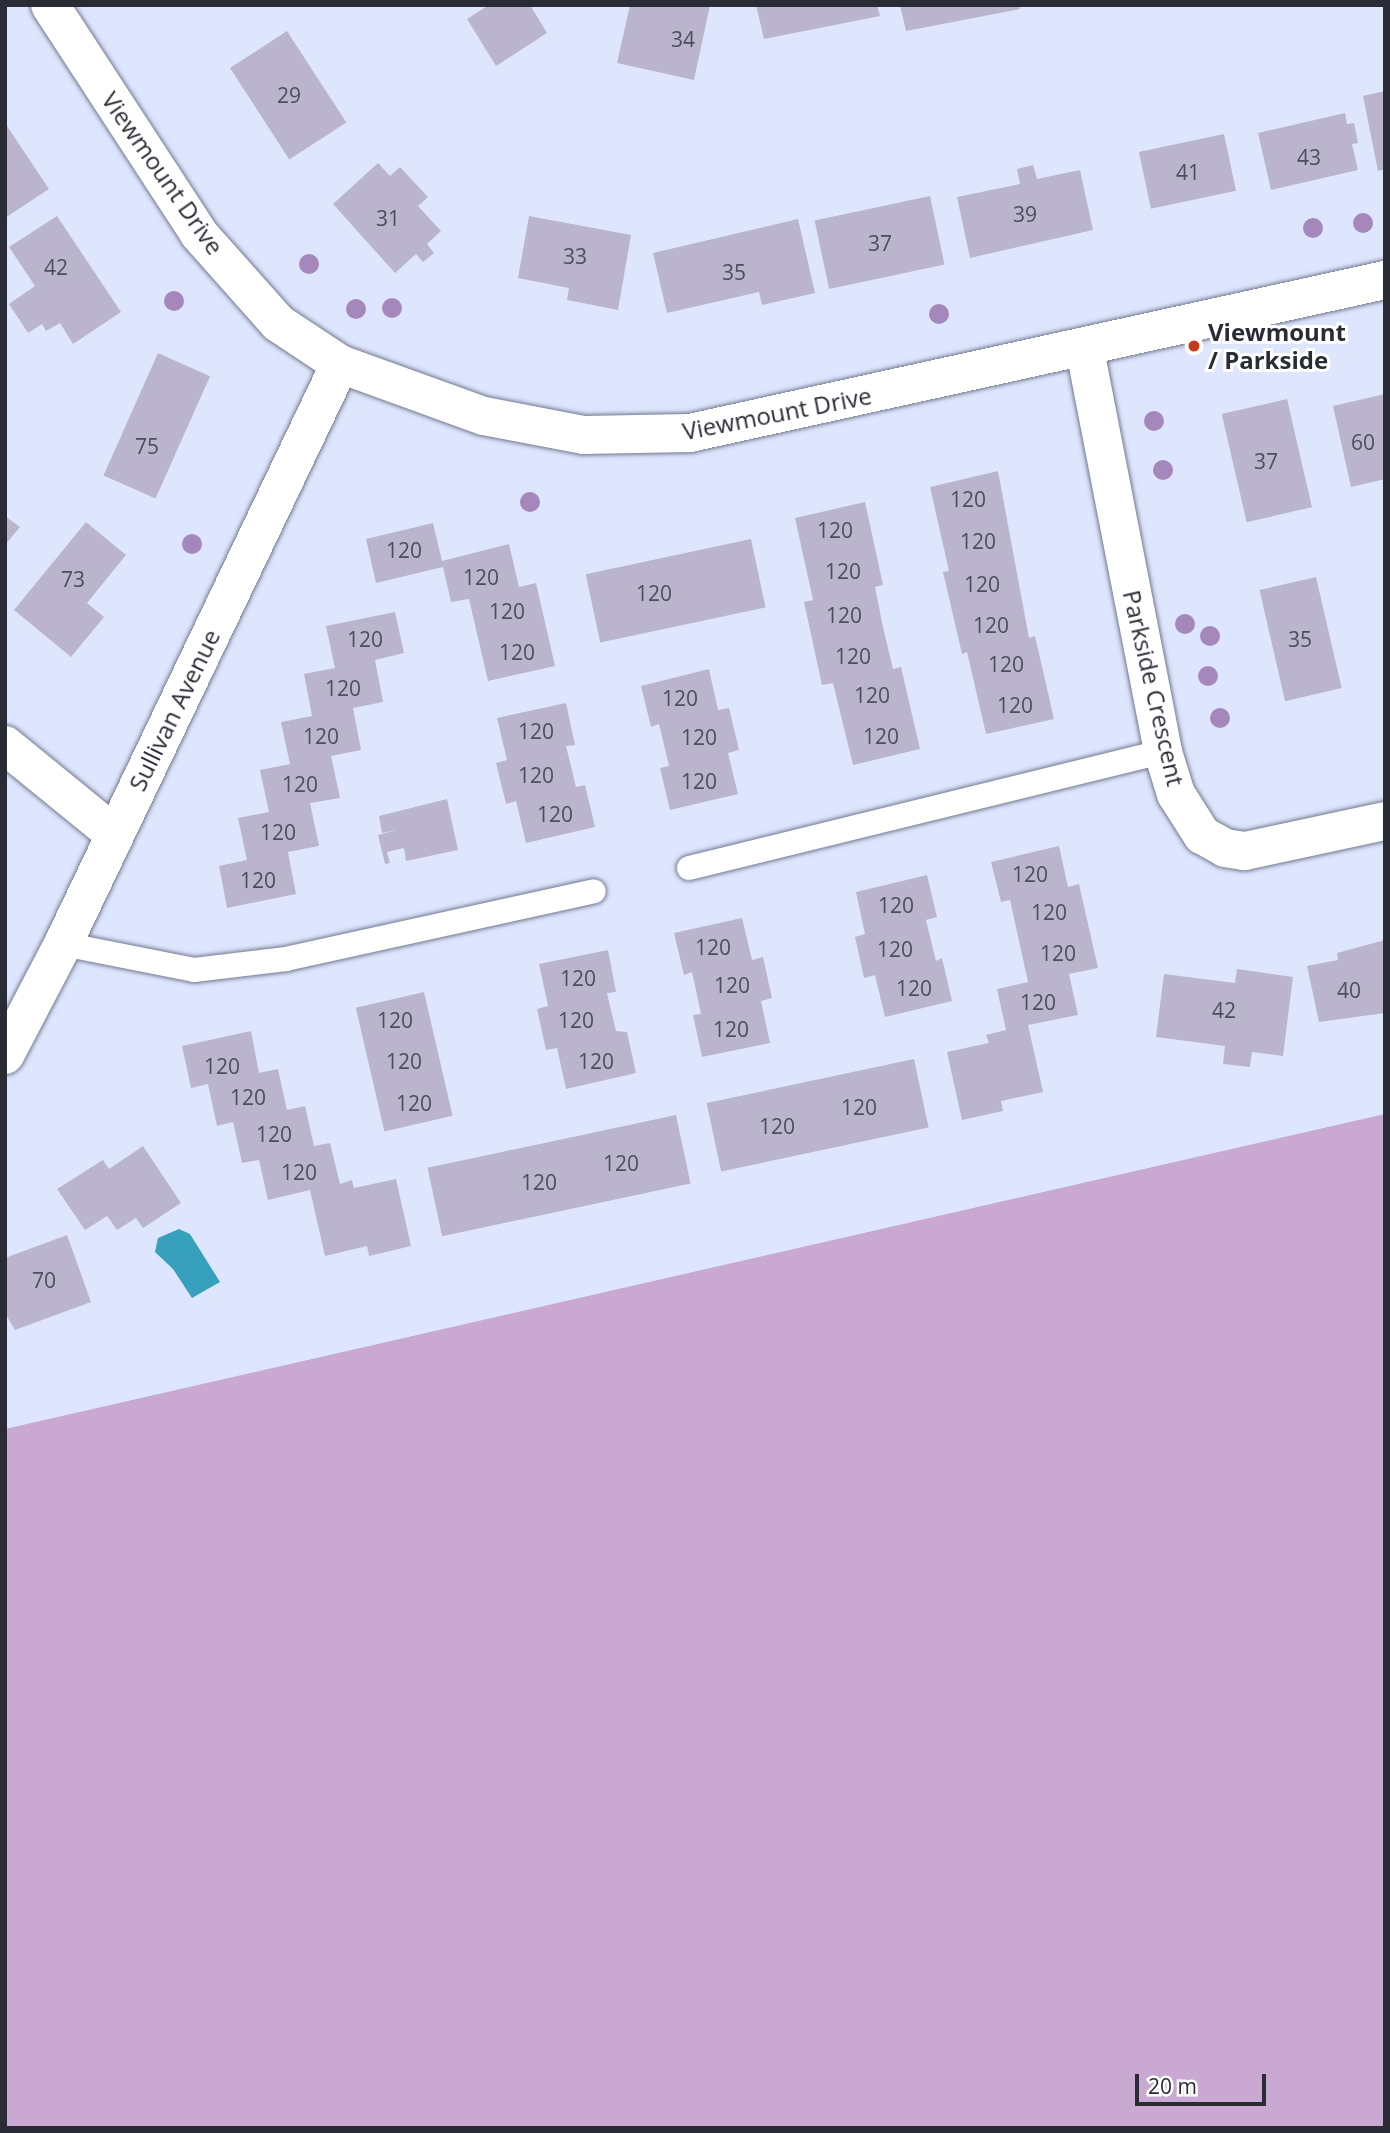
<!DOCTYPE html>
<html>
<head>
<meta charset="utf-8">
<style>
  body { margin:0 }
  #map { position:relative; width:1390px; height:2133px; overflow:hidden; background:#dee6fe; font-family:"Open Sans",sans-serif }
  div>[style] { position:absolute }
  .green>* { inset:0; background:#c9a8d1 }
  .water>* { inset:0; background:#37a0bd }
  .building>* { inset:0; background:#bab5cd; transform-origin:0 0 }
  .roads { filter:drop-shadow(0 0 2px #727a8f) drop-shadow(0 0 2px #727a8f) }
  .service>* { height:24px; margin:-12px; padding:0 12px; transform-origin:12px; border-radius:12px; background:#fff }
  .minor>* { height:38px; margin:-19px; padding:0 19px; transform-origin:19px; border-radius:19px; background:#fff }
  .tertiary>* { height:38px; margin:-19px; padding:0 19px; transform-origin:19px; border-radius:19px; background:#fff }
  .trees>* { width:20px; height:20px; margin:-10px; border-radius:50%; background:#a587bb }
  .dots>* { width:19px; height:19px; translate:-50% -50%; box-sizing:border-box; border:4px solid #fff; border-radius:50% }
  span { translate:-50% -50%; white-space:nowrap; text-align:center; line-height:1.15; -webkit-text-stroke:6px #fff; paint-order:stroke }
  .number-label { font-size:21px; color:#4d4e5b }
  .number-label span { -webkit-text-stroke-width:0 }
  .street-label { font-size:24px; color:#292c35 }
  .poi-label { font-size:24px; color:#292c35; font-weight:700 }
  .left { translate:0 -50%; text-align:left }
  .frame { position:absolute; inset:0; border:7px solid #292c35; pointer-events:none }
  .scale { position:absolute; left:1135px; top:2074px; width:131px; height:32px; box-sizing:border-box; border:4px solid #292c35; border-top:0; padding-left:9px; font-size:21px; line-height:24px; white-space:nowrap; color:#292c35; -webkit-text-stroke:5px #fff; paint-order:stroke }
</style>
</head>
<body>
<div id="map">
  <div class="green">
    <i style="clip-path:polygon(1385px 1114px,1385px 2128px,5px 2128px,5px 1429px)"></i>
  </div>
  <div class="water">
    <i style="clip-path:polygon(179px 1229px,190px 1234px,220px 1282px,192px 1298px,173px 1269px,155px 1252px,158px 1238px)"></i>
  </div>
  <div class="building">
    <i style="clip-path:polygon(489px 5px,530px 5px,547px 33px,496px 66px,467px 19px)"></i>
    <i style="clip-path:polygon(630px 5px,710px 5px,694px 80px,617px 63px)"></i>
    <i style="clip-path:polygon(756px 5px,877px 5px,880px 16px,764px 39px)"></i>
    <i style="clip-path:polygon(900px 5px,1019px 5px,1020px 9px,906px 31px)"></i>
    <i style="left:287px;top:31px;width:109px;height:68px;rotate:57deg"></i>
    <i style="clip-path:polygon(1385px 91px,1385px 169px,1378px 171px,1363px 96px)"></i>
    <i style="clip-path:polygon(1345px 113px,1347px 124px,1354px 123px,1358px 143px,1352px 144px,1358px 170px,1271px 190px,1258px 133px)"></i>
    <i style="clip-path:polygon(5px 123px,49px 189px,5px 218px)"></i>
    <i style="left:1224px;top:134px;width:58px;height:87px;rotate:78deg"></i>
    <i style="clip-path:polygon(378px 163px,390px 176px,400px 167px,428px 197px,418px 206px,441px 231px,427px 244px,434px 253px,423px 262px,416px 254px,395px 273px,333px 204px)"></i>
    <i style="clip-path:polygon(1033px 165px,1037px 179px,1080px 170px,1093px 230px,970px 258px,957px 197px,1020px 184px,1017px 169px)"></i>
    <i style="left:930px;top:196px;width:70px;height:118px;rotate:78deg"></i>
    <i style="clip-path:polygon(57px 216px,121px 312px,73px 344px,60px 323px,46px 331px,42px 324px,28px 333px,9px 304px,35px 286px,9px 247px)"></i>
    <i style="clip-path:polygon(529px 216px,631px 235px,618px 310px,567px 300px,569px 288px,518px 278px)"></i>
    <i style="clip-path:polygon(798px 219px,815px 293px,762px 305px,759px 292px,667px 313px,653px 253px)"></i>
    <i style="left:158px;top:353px;width:57px;height:134px;rotate:24deg"></i>
    <i style="clip-path:polygon(1385px 394px,1385px 479px,1351px 487px,1333px 406px)"></i>
    <i style="left:1287px;top:399px;width:111px;height:67px;rotate:77deg"></i>
    <i style="clip-path:polygon(998px 471px,1029px 638px,1035px 636px,1054px 719px,986px 734px,967px 652px,962px 654px,943px 572px,949px 571px,930px 487px)"></i>
    <i style="clip-path:polygon(865px 502px,883px 585px,875px 587px,883px 627px,893px 669px,901px 667px,920px 749px,853px 765px,833px 683px,822px 685px,804px 602px,813px 600px,795px 518px)"></i>
    <i style="clip-path:polygon(5px 516px,20px 527px,5px 545px)"></i>
    <i style="clip-path:polygon(86px 522px,126px 555px,87px 603px,104px 617px,71px 657px,14px 610px)"></i>
    <i style="clip-path:polygon(433px 523px,442px 561px,509px 544px,519px 587px,536px 583px,555px 666px,488px 681px,469px 599px,451px 602px,443px 567px,376px 583px,366px 539px)"></i>
    <i style="left:751px;top:539px;width:70px;height:169px;rotate:78deg"></i>
    <i style="left:1316px;top:577px;width:114px;height:58px;rotate:77deg"></i>
    <i style="clip-path:polygon(395px 612px,404px 653px,375px 660px,383px 702px,353px 708px,361px 750px,331px 756px,340px 798px,310px 803px,319px 846px,288px 852px,296px 894px,227px 908px,219px 866px,247px 860px,238px 818px,269px 812px,260px 770px,290px 764px,281px 722px,312px 716px,304px 674px,335px 668px,326px 626px)"></i>
    <i style="clip-path:polygon(709px 669px,718px 710px,729px 708px,739px 750px,728px 753px,738px 794px,670px 810px,660px 768px,669px 766px,659px 724px,651px 727px,641px 686px)"></i>
    <i style="clip-path:polygon(566px 703px,575px 745px,566px 746px,576px 787px,585px 785px,595px 827px,526px 843px,516px 801px,506px 804px,496px 763px,507px 760px,497px 718px)"></i>
    <i style="clip-path:polygon(447px 799px,458px 850px,406px 861px,404px 848px,387px 852px,390px 863px,385px 864px,378px 835px,400px 829px,382px 833px,379px 816px)"></i>
    <i style="clip-path:polygon(1059px 846px,1068px 887px,1079px 884px,1098px 968px,1069px 974px,1078px 1015px,1028px 1025px,1043px 1092px,1001px 1101px,1003px 1111px,962px 1120px,947px 1052px,989px 1043px,986px 1035px,1006px 1030px,997px 989px,1028px 982px,1010px 900px,1001px 902px,991px 862px)"></i>
    <i style="clip-path:polygon(927px 875px,937px 917px,926px 920px,936px 961px,942px 958px,952px 1001px,885px 1017px,875px 975px,864px 978px,855px 937px,865px 934px,856px 892px)"></i>
    <i style="clip-path:polygon(742px 918px,752px 960px,763px 957px,772px 998px,761px 1001px,770px 1043px,702px 1057px,693px 1015px,701px 1014px,692px 972px,684px 975px,674px 933px)"></i>
    <i style="clip-path:polygon(1385px 940px,1385px 1013px,1319px 1022px,1307px 966px,1338px 960px,1337px 953px)"></i>
    <i style="clip-path:polygon(608px 950px,616px 992px,607px 993px,616px 1031px,627px 1032px,636px 1073px,566px 1089px,557px 1048px,546px 1050px,537px 1009px,548px 1006px,539px 964px)"></i>
    <i style="clip-path:polygon(1237px 969px,1293px 977px,1283px 1056px,1252px 1052px,1250px 1067px,1223px 1064px,1225px 1046px,1156px 1037px,1164px 974px,1235px 983px)"></i>
    <i style="left:424px;top:992px;width:127px;height:70px;rotate:77deg"></i>
    <i style="clip-path:polygon(251px 1031px,259px 1073px,278px 1069px,287px 1110px,305px 1106px,314px 1146px,330px 1143px,340px 1184px,352px 1180px,354px 1188px,396px 1179px,411px 1246px,369px 1256px,367px 1246px,325px 1256px,310px 1190px,268px 1200px,259px 1160px,242px 1163px,233px 1122px,217px 1126px,208px 1084px,191px 1088px,182px 1046px)"></i>
    <i style="left:914px;top:1059px;width:70px;height:212px;rotate:78deg"></i>
    <i style="left:676px;top:1115px;width:70px;height:254px;rotate:78deg"></i>
    <i style="clip-path:polygon(143px 1146px,181px 1203px,143px 1228px,136px 1218px,117px 1230px,107px 1216px,85px 1230px,57px 1189px,103px 1160px,109px 1169px)"></i>
    <i style="clip-path:polygon(67px 1235px,91px 1302px,15px 1330px,5px 1313px,5px 1258px)"></i>
  </div>
  <div class="roads">
    <div class="service">
      <i style="left:689px;top:868px;width:488px;rotate:-13.8deg"></i>
      <i style="left:63px;top:944px;width:134px;rotate:11.2deg"></i>
      <i style="left:194px;top:970px;width:93px;rotate:-6.8deg"></i>
      <i style="left:286px;top:959px;width:315px;rotate:-12.4deg"></i>
    </div>
    <div class="minor">
      <i style="left:1085px;top:350px;width:409px;rotate:79deg"></i>
      <i style="left:1163px;top:752px;width:44px;rotate:72.8deg"></i>
      <i style="left:1176px;top:794px;width:49px;rotate:57.6deg"></i>
      <i style="left:1202px;top:835px;width:26px;rotate:29deg"></i>
      <i style="left:1225px;top:848px;width:20px;rotate:9deg"></i>
      <i style="left:1245px;top:851px;width:143px;rotate:-12.1deg"></i>
      <i style="left:5px;top:745px;width:141px;rotate:39.2deg"></i>
      <i style="left:5px;top:1055px;width:125px;rotate:-62.4deg"></i>
      <i style="left:63px;top:944px;width:643px;rotate:-64.47deg"></i>
    </div>
    <div class="tertiary">
      <i style="left:50px;top:5px;width:273px;rotate:56.9deg"></i>
      <i style="left:199px;top:234px;width:119px;rotate:48.4deg"></i>
      <i style="left:278px;top:323px;width:74px;rotate:33.5deg"></i>
      <i style="left:340px;top:364px;width:153px;rotate:19.9deg"></i>
      <i style="left:484px;top:416px;width:102px;rotate:10.8deg"></i>
      <i style="left:584px;top:435px;width:106px;rotate:-1.1deg"></i>
      <i style="left:690px;top:433px;width:712px;rotate:-12.42deg"></i>
    </div>
  </div>
  <div class="trees">
    <i style="left:1363px;top:223px"></i>
    <i style="left:1313px;top:228px"></i>
    <i style="left:309px;top:264px"></i>
    <i style="left:174px;top:301px"></i>
    <i style="left:392px;top:308px"></i>
    <i style="left:356px;top:309px"></i>
    <i style="left:939px;top:314px"></i>
    <i style="left:1154px;top:421px"></i>
    <i style="left:1163px;top:470px"></i>
    <i style="left:530px;top:502px"></i>
    <i style="left:192px;top:544px"></i>
    <i style="left:1185px;top:624px"></i>
    <i style="left:1210px;top:636px"></i>
    <i style="left:1208px;top:676px"></i>
    <i style="left:1220px;top:718px"></i>
  </div>
  <div class="dots">
    <i style="left:1194px;top:346px;background:#c53b1a"></i>
  </div>
  <div class="number-label">
    <span style="left:683px;top:39px">34</span>
    <span style="left:289px;top:95px">29</span>
    <span style="left:1309px;top:157px">43</span>
    <span style="left:1188px;top:172px">41</span>
    <span style="left:1025px;top:214px">39</span>
    <span style="left:388px;top:218px">31</span>
    <span style="left:880px;top:243px">37</span>
    <span style="left:575px;top:256px">33</span>
    <span style="left:56px;top:267px">42</span>
    <span style="left:734px;top:272px">35</span>
    <span style="left:1363px;top:442px">60</span>
    <span style="left:147px;top:446px">75</span>
    <span style="left:1266px;top:461px">37</span>
    <span style="left:968px;top:499px">120</span>
    <span style="left:835px;top:530px">120</span>
    <span style="left:978px;top:541px">120</span>
    <span style="left:404px;top:550px">120</span>
    <span style="left:843px;top:571px">120</span>
    <span style="left:481px;top:577px">120</span>
    <span style="left:73px;top:579px">73</span>
    <span style="left:982px;top:584px">120</span>
    <span style="left:654px;top:593px">120</span>
    <span style="left:507px;top:611px">120</span>
    <span style="left:844px;top:615px">120</span>
    <span style="left:991px;top:625px">120</span>
    <span style="left:365px;top:639px">120</span>
    <span style="left:1300px;top:639px">35</span>
    <span style="left:517px;top:652px">120</span>
    <span style="left:853px;top:656px">120</span>
    <span style="left:1006px;top:664px">120</span>
    <span style="left:343px;top:688px">120</span>
    <span style="left:872px;top:695px">120</span>
    <span style="left:680px;top:698px">120</span>
    <span style="left:1015px;top:705px">120</span>
    <span style="left:536px;top:731px">120</span>
    <span style="left:321px;top:736px">120</span>
    <span style="left:881px;top:736px">120</span>
    <span style="left:699px;top:737px">120</span>
    <span style="left:536px;top:775px">120</span>
    <span style="left:699px;top:781px">120</span>
    <span style="left:300px;top:784px">120</span>
    <span style="left:555px;top:814px">120</span>
    <span style="left:278px;top:832px">120</span>
    <span style="left:1030px;top:874px">120</span>
    <span style="left:258px;top:880px">120</span>
    <span style="left:896px;top:905px">120</span>
    <span style="left:1049px;top:912px">120</span>
    <span style="left:713px;top:947px">120</span>
    <span style="left:895px;top:949px">120</span>
    <span style="left:1058px;top:953px">120</span>
    <span style="left:578px;top:978px">120</span>
    <span style="left:732px;top:985px">120</span>
    <span style="left:914px;top:988px">120</span>
    <span style="left:1349px;top:990px">40</span>
    <span style="left:1038px;top:1002px">120</span>
    <span style="left:1224px;top:1010px">42</span>
    <span style="left:395px;top:1020px">120</span>
    <span style="left:576px;top:1020px">120</span>
    <span style="left:731px;top:1029px">120</span>
    <span style="left:404px;top:1061px">120</span>
    <span style="left:596px;top:1061px">120</span>
    <span style="left:222px;top:1066px">120</span>
    <span style="left:248px;top:1097px">120</span>
    <span style="left:414px;top:1103px">120</span>
    <span style="left:859px;top:1107px">120</span>
    <span style="left:777px;top:1126px">120</span>
    <span style="left:274px;top:1134px">120</span>
    <span style="left:621px;top:1163px">120</span>
    <span style="left:299px;top:1172px">120</span>
    <span style="left:539px;top:1182px">120</span>
    <span style="left:44px;top:1280px">70</span>
  </div>
  <div class="street-label">
    <span style="left:163px;top:173px;rotate:55deg">Viewmount Drive</span>
    <span style="left:777px;top:413px;rotate:-11deg">Viewmount Drive</span>
    <span style="left:1154px;top:688px;rotate:77deg">Parkside Crescent</span>
    <span style="left:174px;top:710px;rotate:-64deg">Sullivan Avenue</span>
  </div>
  <div class="poi-label">
    <span class="left" style="left:1208px;top:346px">Viewmount<br>/ Parkside</span>
  </div>
  <div class="frame"></div>
  <div class="scale">20 m</div>
</div>
</body>
</html>
